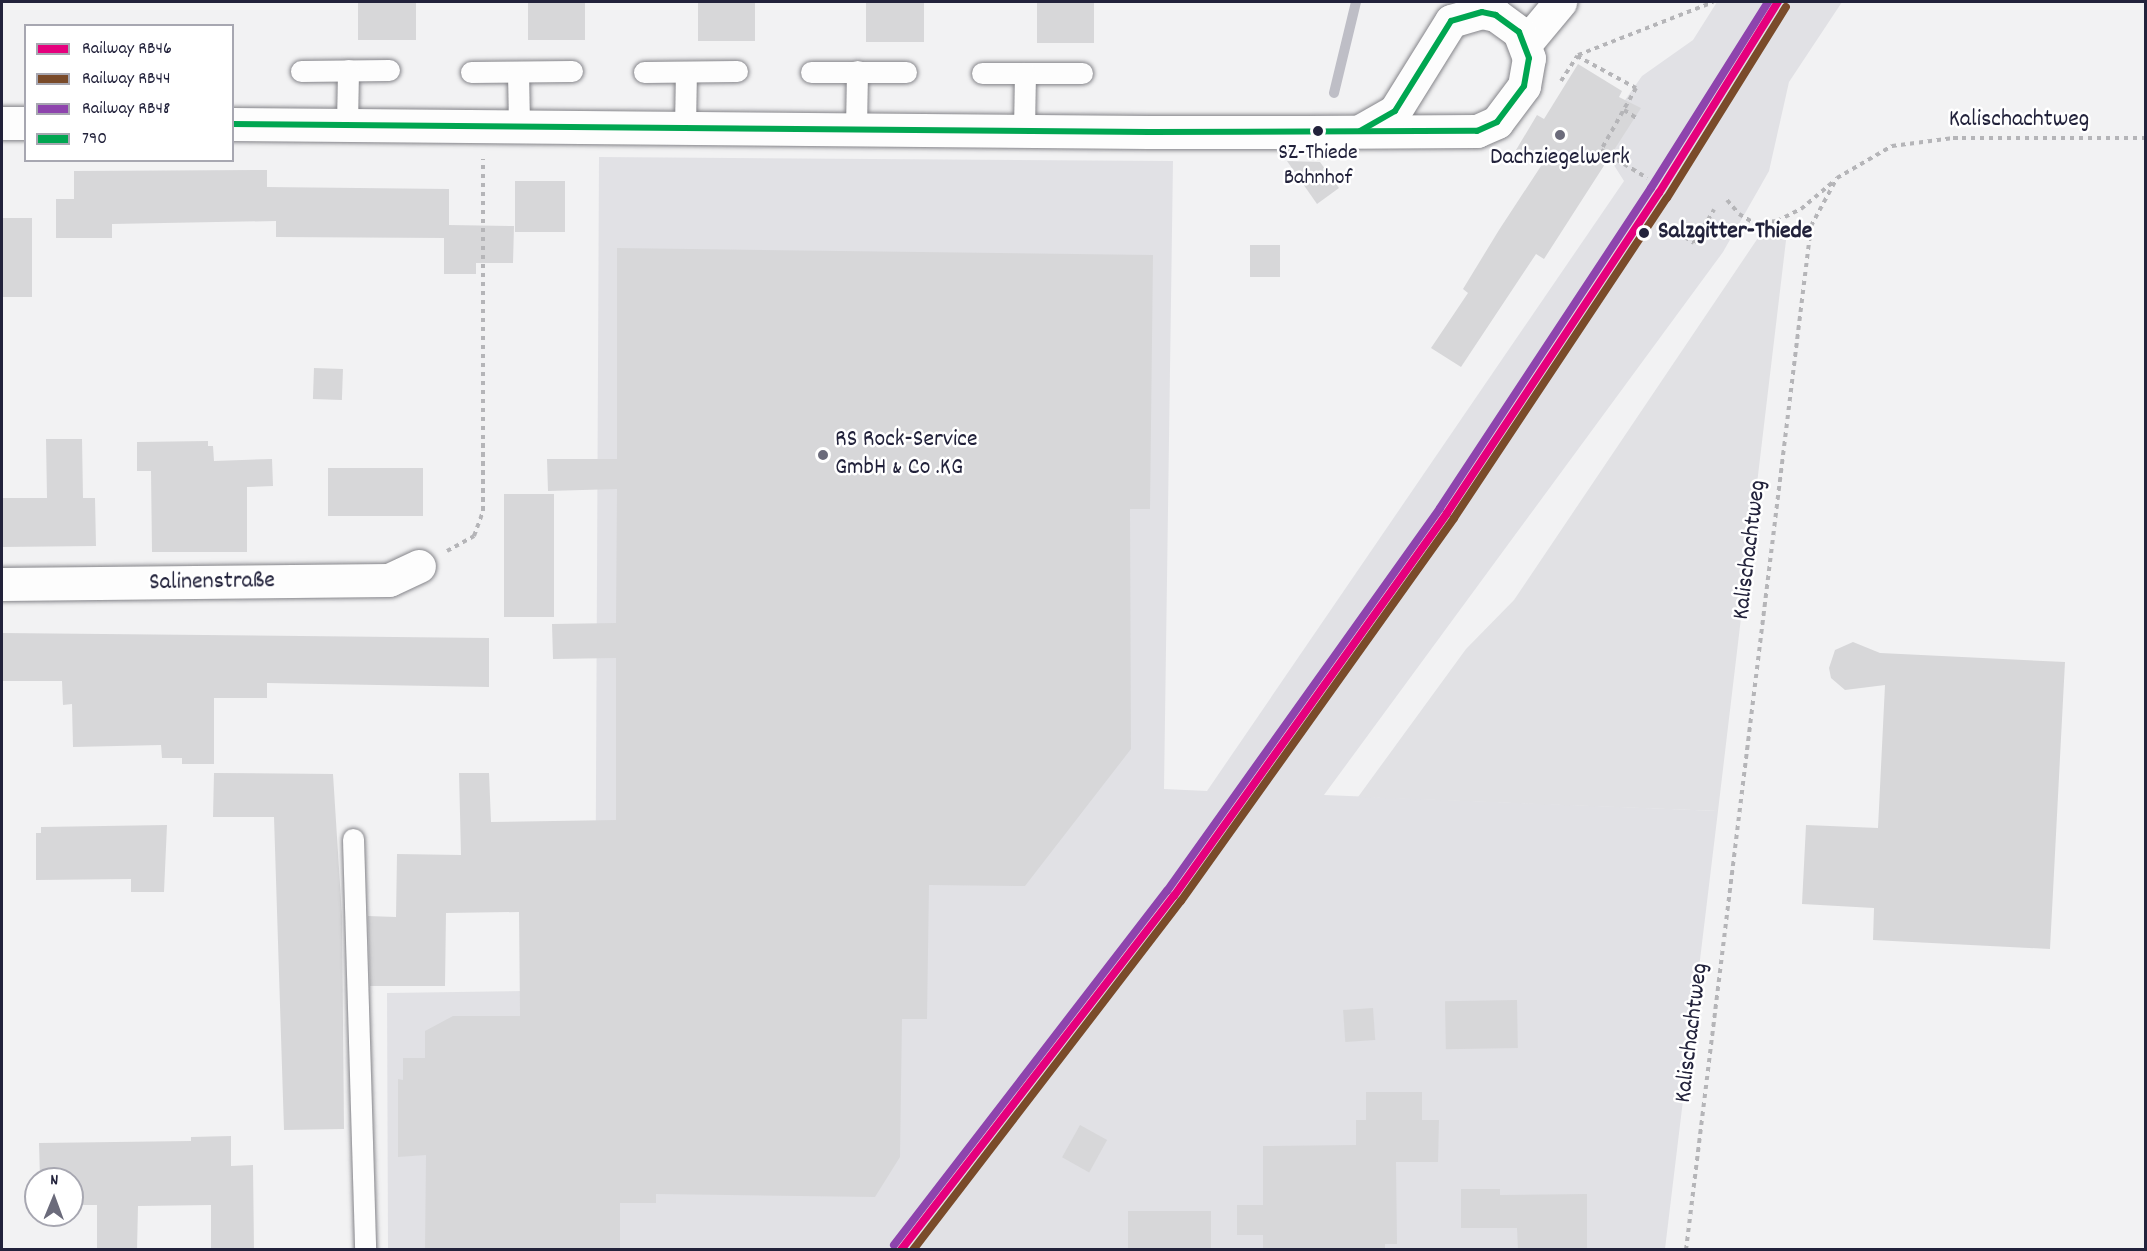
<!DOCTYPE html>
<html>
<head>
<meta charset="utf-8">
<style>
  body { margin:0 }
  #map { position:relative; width:2147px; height:1251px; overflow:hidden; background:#f2f2f3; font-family:Dekko,sans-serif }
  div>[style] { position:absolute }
  .built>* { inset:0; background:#e1e1e5 }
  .green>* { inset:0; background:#e1e1e4 }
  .stream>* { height:10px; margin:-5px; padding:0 5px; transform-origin:5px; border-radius:5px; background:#bebec6 }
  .building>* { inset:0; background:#d7d7d9; transform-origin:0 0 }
  .path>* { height:4px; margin-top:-2px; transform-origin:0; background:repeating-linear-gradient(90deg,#b5b5b8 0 4.5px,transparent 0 9px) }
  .roads { filter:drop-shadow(0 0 2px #848489) drop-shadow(0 0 2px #848489) }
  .lane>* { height:21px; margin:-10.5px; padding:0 10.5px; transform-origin:10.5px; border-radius:10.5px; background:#fdfdfd }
  .street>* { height:33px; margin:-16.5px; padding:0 16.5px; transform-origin:16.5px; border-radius:16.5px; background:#fdfdfd }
  .bus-1>* { height:6px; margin:-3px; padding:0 3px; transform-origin:3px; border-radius:3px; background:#00a651 }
  .rail-1>* { height:8px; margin:-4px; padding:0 4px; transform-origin:4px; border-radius:4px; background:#e5007d }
  .rail-2>* { height:8px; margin:-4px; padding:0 4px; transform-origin:4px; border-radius:4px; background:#7a4b2a }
  .rail-3>* { height:8px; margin:-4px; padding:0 4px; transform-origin:4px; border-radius:4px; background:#8e44ad }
  .dots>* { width:16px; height:16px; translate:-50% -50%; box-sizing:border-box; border:3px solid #fff; border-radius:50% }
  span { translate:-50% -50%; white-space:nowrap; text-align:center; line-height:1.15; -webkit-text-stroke:5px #fff; paint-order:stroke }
  .bus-label { font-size:22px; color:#22223b }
  .street-label { font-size:24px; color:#22223b }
  .poi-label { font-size:24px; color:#22223b }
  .left { translate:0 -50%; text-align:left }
  .stop-label { font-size:24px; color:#22223b; font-weight:700 }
  .frame { position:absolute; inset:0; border:3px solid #22223b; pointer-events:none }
  .legend { position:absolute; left:24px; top:24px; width:210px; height:138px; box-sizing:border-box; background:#fff; border:2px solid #a7a7b1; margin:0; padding:8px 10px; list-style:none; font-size:18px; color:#22223b }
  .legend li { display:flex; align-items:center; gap:12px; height:30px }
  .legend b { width:30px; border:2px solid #a7a7b1 }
  .north { position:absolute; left:24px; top:1167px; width:60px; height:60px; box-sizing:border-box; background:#fff; border:2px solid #a7a7b1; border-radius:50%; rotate:1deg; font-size:16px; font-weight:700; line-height:24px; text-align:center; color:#22223b }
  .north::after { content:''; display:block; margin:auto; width:21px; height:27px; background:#6b6b7b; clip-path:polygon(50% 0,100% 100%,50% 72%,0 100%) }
</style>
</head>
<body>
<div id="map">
  <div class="built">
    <i style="clip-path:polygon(1717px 2px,1842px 2px,1789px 82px,1769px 171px,1723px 252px,1324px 795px,1718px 811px,1665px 1249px,388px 1249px,387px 993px,595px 990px,599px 157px,1173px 161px,1164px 789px,1207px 791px,1624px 181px,1610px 159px,1592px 147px,1642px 76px,1693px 40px)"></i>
  </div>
  <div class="green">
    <i style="clip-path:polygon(1766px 226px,1787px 232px,1718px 811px,1358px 797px,1466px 649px,1514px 600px)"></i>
  </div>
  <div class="stream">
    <i style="left:1334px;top:93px;width:94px;rotate:-76.4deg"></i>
  </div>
  <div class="building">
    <i style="left:358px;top:2px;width:58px;height:38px"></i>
    <i style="left:528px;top:2px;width:57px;height:38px"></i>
    <i style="left:698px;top:2px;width:57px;height:39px"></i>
    <i style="left:866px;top:2px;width:58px;height:40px"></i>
    <i style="left:1037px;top:2px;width:57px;height:41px"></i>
    <i style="clip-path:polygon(1578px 64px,1622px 91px,1619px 97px,1641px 108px,1544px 259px,1536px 254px,1461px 367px,1431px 348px,1468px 293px,1463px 289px,1499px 230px,1541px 166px,1516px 150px,1537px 115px,1544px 119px)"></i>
    <i style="clip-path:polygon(1287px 161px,1320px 162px,1339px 188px,1317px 204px)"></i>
    <i style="clip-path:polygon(267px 170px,267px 187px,449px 189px,449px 225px,514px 226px,513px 263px,476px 263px,476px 274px,444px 274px,444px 238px,276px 237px,276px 221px,112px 224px,112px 238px,56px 238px,56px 199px,74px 199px,74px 171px)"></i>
    <i style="left:515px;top:181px;width:50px;height:51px"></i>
    <i style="left:32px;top:218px;width:79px;height:30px;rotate:90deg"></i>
    <i style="left:1250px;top:245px;width:30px;height:32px"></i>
    <i style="clip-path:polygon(617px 248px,1153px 255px,1150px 509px,1130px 509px,1131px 749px,1025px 886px,929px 885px,927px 1019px,902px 1019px,900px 1157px,875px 1197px,656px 1194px,656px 1203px,620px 1203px,620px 1250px,425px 1250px,426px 1155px,398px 1157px,398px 1079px,403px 1080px,403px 1058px,425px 1058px,425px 1031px,453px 1016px,520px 1016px,519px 912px,446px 913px,445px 986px,370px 986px,368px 916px,396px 917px,397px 854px,461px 855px,459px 773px,489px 773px,491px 822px,616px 820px,616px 658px,553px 659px,552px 624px,616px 623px,617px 489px,548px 491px,547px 459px,617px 459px)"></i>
    <i style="left:314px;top:368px;width:29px;height:31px;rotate:2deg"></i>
    <i style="clip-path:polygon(46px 439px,82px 439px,83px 498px,95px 498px,96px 546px,2px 547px,2px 498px,47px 498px)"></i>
    <i style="clip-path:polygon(208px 441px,208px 446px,213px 446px,214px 461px,272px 459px,273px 486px,247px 487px,247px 552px,152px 552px,151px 471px,137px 471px,137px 442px)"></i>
    <i style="left:423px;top:468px;width:48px;height:95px;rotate:90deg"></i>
    <i style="left:554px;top:494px;width:123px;height:50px;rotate:90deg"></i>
    <i style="clip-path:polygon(2px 633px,489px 638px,489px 687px,267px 683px,267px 698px,214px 698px,214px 764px,182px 764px,182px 758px,162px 758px,161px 745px,73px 747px,72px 704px,63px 705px,62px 681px,2px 681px)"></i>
    <i style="clip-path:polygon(1853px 642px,1880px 653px,2065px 662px,2050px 949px,1873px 940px,1874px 908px,1802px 904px,1806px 825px,1878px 828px,1885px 685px,1845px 690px,1831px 678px,1829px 668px,1835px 650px)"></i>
    <i style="clip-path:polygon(214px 773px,333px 774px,342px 916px,344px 1129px,284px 1130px,274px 817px,213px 817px)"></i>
    <i style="clip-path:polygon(167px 825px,164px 892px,131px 892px,131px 879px,36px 880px,36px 833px,41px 833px,41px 827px)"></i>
    <i style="left:1517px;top:1000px;width:48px;height:72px;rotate:89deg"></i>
    <i style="left:1373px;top:1008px;width:32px;height:30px;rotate:86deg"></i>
    <i style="clip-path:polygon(1366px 1092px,1422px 1092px,1422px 1120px,1439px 1120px,1438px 1162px,1396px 1162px,1397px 1244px,1385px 1244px,1385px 1250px,1263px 1250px,1263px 1235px,1237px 1235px,1237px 1205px,1263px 1205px,1263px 1146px,1356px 1145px,1356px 1120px,1366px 1120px)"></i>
    <i style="left:1080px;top:1125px;width:31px;height:37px;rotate:29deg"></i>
    <i style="clip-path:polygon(231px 1136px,231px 1166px,253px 1165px,254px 1250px,211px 1250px,211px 1205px,138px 1206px,137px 1250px,97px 1250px,97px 1205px,72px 1205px,72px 1179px,40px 1179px,39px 1143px,191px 1141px,191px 1137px)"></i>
    <i style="clip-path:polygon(1461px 1189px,1500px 1189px,1500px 1195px,1587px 1194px,1587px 1250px,1518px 1250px,1517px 1228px,1461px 1228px)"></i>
    <i style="left:1128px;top:1211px;width:83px;height:39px"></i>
  </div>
  <div class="path">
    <i style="left:1578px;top:55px;width:145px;rotate:-21.4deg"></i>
    <i style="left:1561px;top:81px;width:30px;rotate:-57deg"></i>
    <i style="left:1577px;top:56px;width:67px;rotate:28.5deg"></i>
    <i style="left:1636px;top:88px;width:71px;rotate:119.4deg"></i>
    <i style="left:1601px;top:150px;width:54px;rotate:31.3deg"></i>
    <i style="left:1624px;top:110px;width:17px;rotate:33deg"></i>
    <i style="left:1727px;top:200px;width:18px;rotate:49deg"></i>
    <i style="left:1739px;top:214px;width:17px;rotate:31deg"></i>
    <i style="left:1754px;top:223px;width:23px;rotate:-5deg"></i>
    <i style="left:1777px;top:221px;width:27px;rotate:-27deg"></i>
    <i style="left:1801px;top:209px;width:42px;rotate:-40.2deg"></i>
    <i style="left:1677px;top:232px;width:20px;rotate:33deg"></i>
    <i style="left:1694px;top:243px;width:39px;rotate:-59deg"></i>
    <i style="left:447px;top:551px;width:31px;rotate:-29deg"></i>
    <i style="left:474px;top:536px;width:27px;rotate:-70deg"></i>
    <i style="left:483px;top:511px;width:352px;rotate:-90deg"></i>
    <i style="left:1686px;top:1250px;width:1032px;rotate:-83.04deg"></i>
    <i style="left:1811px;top:226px;width:55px;rotate:-61.6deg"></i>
    <i style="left:1837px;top:178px;width:64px;rotate:-30.2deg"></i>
    <i style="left:1892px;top:146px;width:62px;rotate:-7.5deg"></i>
    <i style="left:1953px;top:138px;width:193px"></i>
  </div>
  <div class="roads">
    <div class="lane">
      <i style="left:301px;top:71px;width:88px;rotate:-0.7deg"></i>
      <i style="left:471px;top:72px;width:101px;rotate:-0.6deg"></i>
      <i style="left:518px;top:72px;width:53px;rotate:88.9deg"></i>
      <i style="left:644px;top:72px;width:93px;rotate:-0.6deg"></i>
      <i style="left:811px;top:72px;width:95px"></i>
      <i style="left:982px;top:73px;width:100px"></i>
      <i style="left:347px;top:124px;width:54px;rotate:-88.9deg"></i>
      <i style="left:685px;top:127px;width:55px;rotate:-89deg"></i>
      <i style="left:856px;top:129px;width:58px;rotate:-89deg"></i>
      <i style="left:1024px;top:130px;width:57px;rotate:-89deg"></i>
      <i style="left:353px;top:839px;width:411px;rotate:88.3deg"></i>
    </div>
    <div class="street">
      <i style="left:1525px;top:44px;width:55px;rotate:-50.2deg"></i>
      <i style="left:2px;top:123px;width:24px"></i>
      <i style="left:232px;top:124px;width:917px;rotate:0.5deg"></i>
      <i style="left:1149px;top:132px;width:156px"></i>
      <i style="left:1305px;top:132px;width:172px;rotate:-0.3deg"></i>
      <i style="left:1477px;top:131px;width:22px;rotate:-24deg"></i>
      <i style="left:1497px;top:122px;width:45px;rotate:-53.1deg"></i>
      <i style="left:1524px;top:86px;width:28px;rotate:-80deg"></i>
      <i style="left:1529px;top:58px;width:28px;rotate:-111deg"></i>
      <i style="left:1519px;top:32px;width:29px;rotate:-144deg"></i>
      <i style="left:1496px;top:15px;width:14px;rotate:-168deg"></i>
      <i style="left:1482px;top:12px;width:32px;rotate:164deg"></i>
      <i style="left:1451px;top:21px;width:106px;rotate:121.9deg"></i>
      <i style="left:1395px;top:111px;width:40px;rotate:150.3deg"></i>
      <i style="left:2px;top:584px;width:387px;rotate:-0.6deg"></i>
      <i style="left:389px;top:580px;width:33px;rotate:-25deg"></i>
    </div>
  </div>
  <div class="bus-1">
    <i style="left:232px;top:124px;width:917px;rotate:0.5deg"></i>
    <i style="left:1149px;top:132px;width:328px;rotate:-0.2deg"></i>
    <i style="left:1477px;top:131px;width:22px;rotate:-24deg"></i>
    <i style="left:1497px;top:122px;width:45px;rotate:-53.1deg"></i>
    <i style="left:1524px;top:86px;width:28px;rotate:-80deg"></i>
    <i style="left:1529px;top:58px;width:28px;rotate:-111deg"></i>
    <i style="left:1519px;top:32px;width:29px;rotate:-144deg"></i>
    <i style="left:1496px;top:15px;width:14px;rotate:-168deg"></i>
    <i style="left:1482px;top:12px;width:32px;rotate:164deg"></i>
    <i style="left:1451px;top:21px;width:106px;rotate:121.9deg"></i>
    <i style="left:1395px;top:111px;width:40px;rotate:150.3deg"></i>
  </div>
  <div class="rail-1">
    <i style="left:901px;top:1250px;width:447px;rotate:-52.4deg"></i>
    <i style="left:1174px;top:896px;width:470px;rotate:-54.5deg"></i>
    <i style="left:1447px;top:513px;width:384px;rotate:-56.5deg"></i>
    <i style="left:1659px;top:193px;width:225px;rotate:-58.1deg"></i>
  </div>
  <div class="rail-2">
    <i style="left:913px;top:1250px;width:440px;rotate:-52.5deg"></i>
    <i style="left:1181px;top:901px;width:470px;rotate:-54.5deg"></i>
    <i style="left:1454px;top:518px;width:384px;rotate:-56.4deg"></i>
    <i style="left:1667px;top:198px;width:225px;rotate:-58.1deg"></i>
  </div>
  <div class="rail-3">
    <i style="left:894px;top:1245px;width:447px;rotate:-52.4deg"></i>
    <i style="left:1167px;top:891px;width:470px;rotate:-54.5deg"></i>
    <i style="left:1440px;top:508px;width:383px;rotate:-56.6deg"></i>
    <i style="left:1651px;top:188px;width:220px;rotate:-57.8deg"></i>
  </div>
  <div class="dots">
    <i style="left:1318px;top:131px;background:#22223b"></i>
    <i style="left:1560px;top:135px;background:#6b6b7b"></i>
    <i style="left:1644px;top:233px;background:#22223b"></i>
    <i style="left:823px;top:455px;background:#6b6b7b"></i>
  </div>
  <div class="bus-label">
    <span style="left:1318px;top:166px">SZ-Thiede<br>Bahnhof</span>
  </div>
  <div class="street-label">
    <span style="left:2019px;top:121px">Kalischachtweg</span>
    <span style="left:1751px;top:550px;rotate:-83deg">Kalischachtweg</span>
    <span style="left:212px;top:583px;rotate:-1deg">Salinenstraße</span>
    <span style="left:1693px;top:1033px;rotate:-83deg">Kalischachtweg</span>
  </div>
  <div class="poi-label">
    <span style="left:1560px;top:159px">Dachziegelwerk</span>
    <span class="left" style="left:835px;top:455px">RS Rock-Service<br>GmbH &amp; Co .KG</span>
  </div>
  <div class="stop-label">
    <span class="left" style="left:1658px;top:233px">Salzgitter-Thiede</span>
  </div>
  <div class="frame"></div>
  <ul class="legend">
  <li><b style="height:8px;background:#e5007d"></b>Railway RB46</li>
  <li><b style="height:8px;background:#7a4b2a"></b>Railway RB44</li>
  <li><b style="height:8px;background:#8e44ad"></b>Railway RB48</li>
  <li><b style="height:8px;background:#00a651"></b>790</li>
  </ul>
  <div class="north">N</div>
</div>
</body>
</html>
